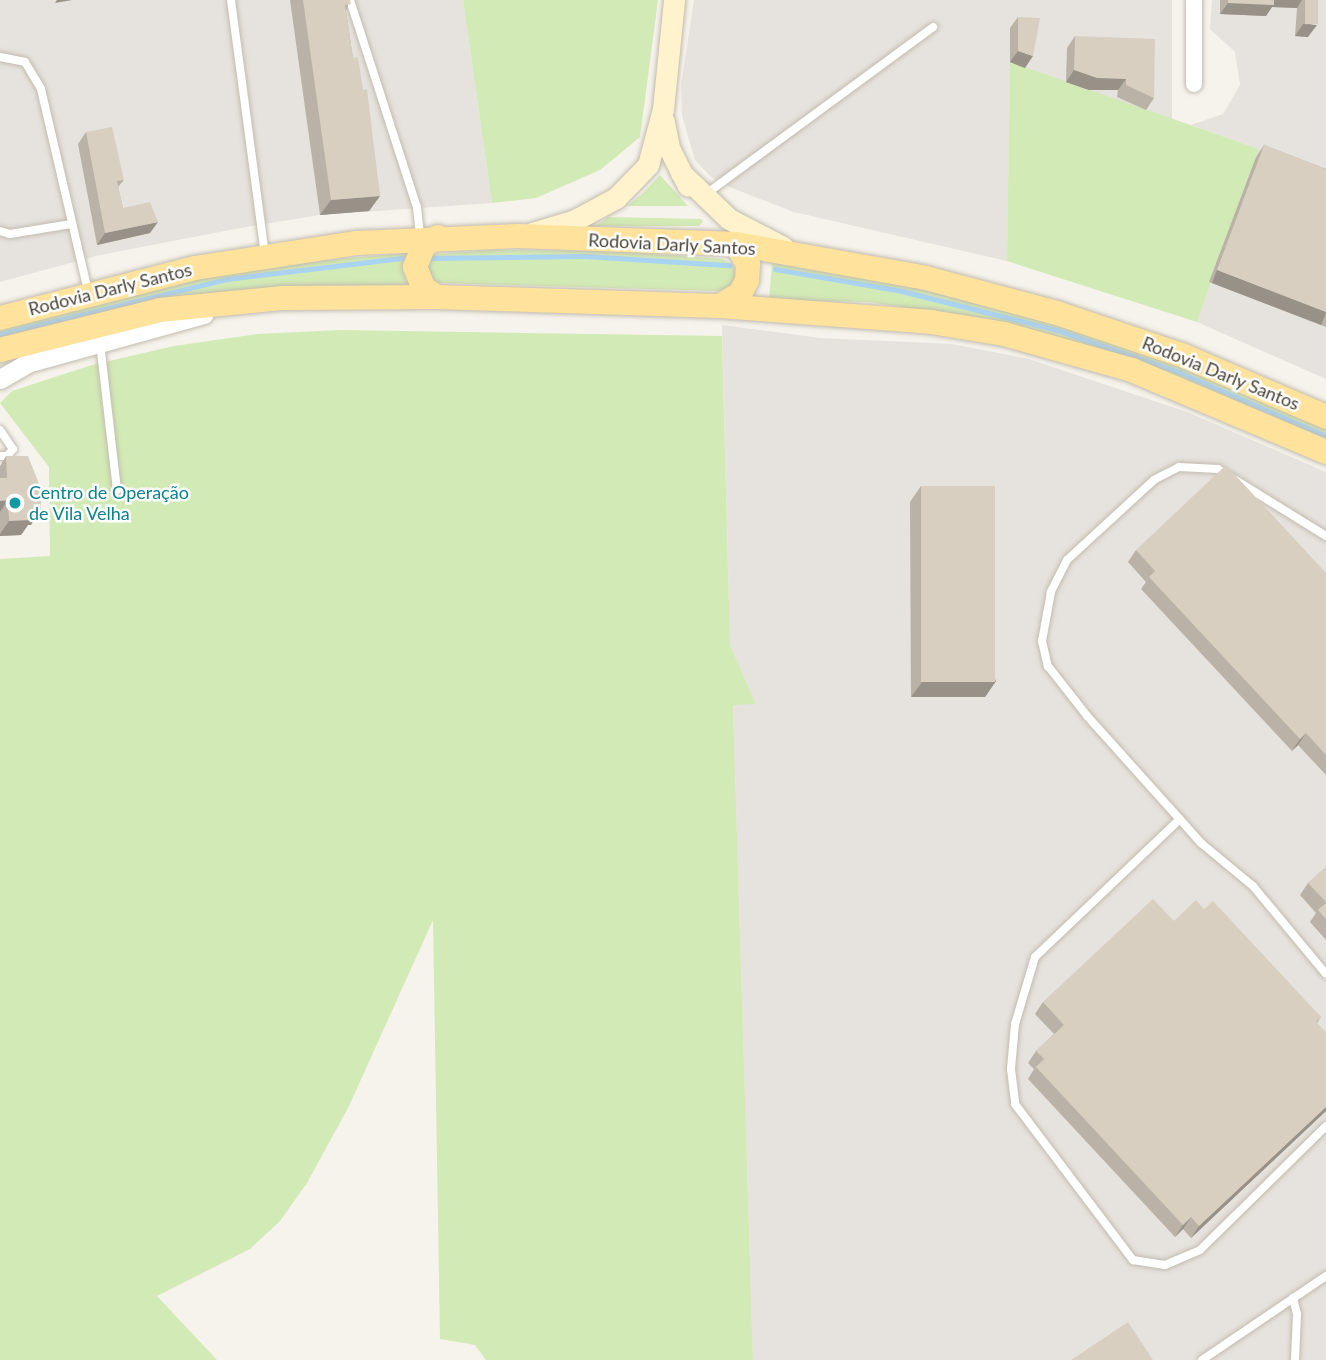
<!DOCTYPE html>
<html>
<head>
<meta charset="utf-8">
<style>
  body { margin:0 }
  #map { position:relative; width:1326px; height:1360px; overflow:hidden; background:#f6f3ec; font-family:Lato,sans-serif }
  div>[style] { position:absolute }
  .industrial>* { inset:0; background:#e6e2dd }
  .green>* { inset:0; background:#d2eab5 }
  .stream>* { height:4.5px; margin:-2.25px; padding:0 2.25px; transform-origin:2.25px; border-radius:2.25px; background:#a9d4f2 }
  .roads { filter:drop-shadow(0 0 2px #c2bbae) drop-shadow(0 0 2px #c2bbae) }
  .service>* { height:8px; margin:-4px; padding:0 4px; transform-origin:4px; border-radius:4px; background:#fff }
  .minor>* { height:16px; margin:-8px; padding:0 8px; transform-origin:8px; border-radius:8px; background:#fff }
  .tertiary>* { height:19px; margin:-9.5px; padding:0 9.5px; transform-origin:9.5px; border-radius:9.5px; background:#fff }
  .secondary>* { height:21px; margin:-10.5px; padding:0 10.5px; transform-origin:10.5px; border-radius:10.5px; background:#fff3cd }
  .primary>* { height:24px; margin:-12px; padding:0 12px; transform-origin:12px; border-radius:12px; background:#ffe39c }
  .wall>* { inset:0; background:#bab2a6 }
  .shaded-wall>* { inset:0; background:#979187; transform-origin:0 0 }
  .building>* { inset:0; background:#d8cfc1; transform-origin:0 0 }
  .dots>* { width:19px; height:19px; translate:-50% -50%; box-sizing:border-box; border:4px solid #fff; border-radius:50% }
  span { translate:-50% -50%; white-space:nowrap; text-align:center; line-height:1.15; -webkit-text-stroke:5px #fff; paint-order:stroke }
  .street-label { font-size:18px; color:#4b4439 }
  .culture-label { font-size:18px; color:#0d838f }
  .left { translate:0 -50%; text-align:left }
</style>
</head>
<body>
<div id="map">
  <div class="industrial">
    <i style="clip-path:polygon(0 0,463px 0,492px 203px,320px 215px,235px 229px,100px 255px,0 282px)"></i>
    <i style="clip-path:polygon(694px 0,1172px 0,1172px 119px,1010px 63px,1007px 261px,794px 212px,732px 188px,710px 176px,695px 160px,682px 116px,681px 86px)"></i>
    <i style="clip-path:polygon(1212px 0,1326px 0,1326px 379px,1197px 322px,1259px 149px,1191px 125px,1223px 114px,1240px 85px,1235px 52px,1210px 29px)"></i>
    <i style="clip-path:polygon(722px 325px,821px 338px,952px 344px,1029px 359px,1187px 412px,1326px 472px,1326px 1360px,753px 1360px,733px 704px,756px 704px,730px 645px)"></i>
  </div>
  <div class="green">
    <i style="clip-path:polygon(463px 0,658px 0,640px 137px,600px 170px,536px 198px,492px 203px)"></i>
    <i style="clip-path:polygon(1010px 62px,1259px 149px,1197px 322px,1007px 261px)"></i>
    <i style="clip-path:polygon(660px 175px,688px 206px,627px 206px,642px 194px)"></i>
    <i style="clip-path:polygon(608px 217px,701px 219px,703px 222px,699px 226px,596px 226px)"></i>
    <i style="clip-path:polygon(494px 250px,614px 251px,723px 259px,732px 264px,736px 274px,733px 284px,720px 291px,440px 283px,428px 278px,427px 260px,435px 254px)"></i>
    <i style="clip-path:polygon(408px 253px,403px 272px,410px 289px,0 343px,0 328px,187px 281px,314px 261px)"></i>
    <i style="clip-path:polygon(772px 263px,880px 280px,1011px 310px,1181px 367px,1326px 429px,1326px 442px,996px 321px,868px 302px,769px 300px)"></i>
    <i style="clip-path:polygon(340px 330px,722px 336px,730px 645px,756px 704px,733px 705px,753px 1360px,486px 1360px,475px 1345px,440px 1339px,433px 920px,349px 1106px,307px 1183px,280px 1221px,250px 1249px,157px 1296px,217px 1360px,0 1360px,0 559px,50px 556px,49px 467px,0 403px,12px 391px,92px 365px,174px 346px,257px 334px)"></i>
  </div>
  <div class="stream">
    <i style="left:432px;top:258px;width:153px;rotate:-0.7deg"></i>
    <i style="left:585px;top:256px;width:145px;rotate:3.6deg"></i>
    <i style="left:775px;top:269px;width:129px;rotate:9.8deg"></i>
    <i style="left:902px;top:291px;width:160px;rotate:14.1deg"></i>
    <i style="left:1057px;top:330px;width:129px;rotate:19deg"></i>
    <i style="left:1179px;top:372px;width:160px;rotate:23.5deg"></i>
    <i style="left:0;top:334px;width:234px;rotate:-13.6deg"></i>
    <i style="left:227px;top:279px;width:176px;rotate:-6.8deg"></i>
  </div>
  <div class="roads">
    <div class="service">
      <i style="left:231px;top:0;width:257px;rotate:82.4deg"></i>
      <i style="left:350px;top:0;width:218px;rotate:72.1deg"></i>
      <i style="left:417px;top:207px;width:31px;rotate:84deg"></i>
      <i style="left:0;top:57px;width:25px;rotate:11deg"></i>
      <i style="left:25px;top:62px;width:31px;rotate:59deg"></i>
      <i style="left:41px;top:89px;width:207px;rotate:76.9deg"></i>
      <i style="left:706px;top:194px;width:282px;rotate:-36.3deg"></i>
      <i style="left:0;top:231px;width:10px;rotate:17deg"></i>
      <i style="left:10px;top:234px;width:62px;rotate:-9.3deg"></i>
      <i style="left:100px;top:343px;width:148px;rotate:83.4deg"></i>
      <i style="left:0;top:430px;width:23px;rotate:56deg"></i>
      <i style="left:13px;top:449px;width:9px;rotate:131deg"></i>
      <i style="left:7px;top:456px;width:7px;rotate:180deg"></i>
      <i style="left:1326px;top:536px;width:127px;rotate:-148.2deg"></i>
      <i style="left:1218px;top:469px;width:39px;rotate:-177deg"></i>
      <i style="left:1179px;top:467px;width:28px;rotate:153deg"></i>
      <i style="left:1154px;top:480px;width:118px;rotate:137.4deg"></i>
      <i style="left:1067px;top:560px;width:36px;rotate:117deg"></i>
      <i style="left:1051px;top:592px;width:50px;rotate:100.4deg"></i>
      <i style="left:1042px;top:641px;width:26px;rotate:77deg"></i>
      <i style="left:1048px;top:666px;width:65px;rotate:51.9deg"></i>
      <i style="left:1088px;top:717px;width:169px;rotate:48.1deg"></i>
      <i style="left:1201px;top:843px;width:67px;rotate:39.6deg"></i>
      <i style="left:1253px;top:886px;width:114px;rotate:50.3deg"></i>
      <i style="left:1180px;top:819px;width:200px;rotate:136.4deg"></i>
      <i style="left:1035px;top:957px;width:70px;rotate:106.6deg"></i>
      <i style="left:1015px;top:1024px;width:45px;rotate:95.1deg"></i>
      <i style="left:1011px;top:1069px;width:35px;rotate:83deg"></i>
      <i style="left:1015px;top:1104px;width:196px;rotate:52.9deg"></i>
      <i style="left:1133px;top:1260px;width:32px;rotate:9deg"></i>
      <i style="left:1165px;top:1265px;width:38px;rotate:-23deg"></i>
      <i style="left:1200px;top:1250px;width:177px;rotate:-44.5deg"></i>
      <i style="left:1293px;top:1298px;width:16px;rotate:76deg"></i>
      <i style="left:1297px;top:1314px;width:46px;rotate:92.5deg"></i>
      <i style="left:1202px;top:1360px;width:150px;rotate:-34.1deg"></i>
    </div>
    <div class="minor">
      <i style="left:1194px;top:84px;width:84px;rotate:-90deg"></i>
    </div>
    <div class="tertiary">
      <i style="left:0;top:379px;width:34px;rotate:-30deg"></i>
      <i style="left:30px;top:362px;width:180px;rotate:-15.4deg"></i>
    </div>
    <div class="secondary">
      <i style="left:664px;top:122px;width:26px;rotate:79deg"></i>
      <i style="left:669px;top:148px;width:42px;rotate:63.4deg"></i>
      <i style="left:681px;top:173px;width:66px;rotate:43.8deg"></i>
      <i style="left:729px;top:219px;width:61px;rotate:27.4deg"></i>
      <i style="left:532px;top:233px;width:45px;rotate:-16.8deg"></i>
      <i style="left:575px;top:220px;width:47px;rotate:-28.2deg"></i>
      <i style="left:616px;top:198px;width:46px;rotate:-45.9deg"></i>
      <i style="left:648px;top:165px;width:58px;rotate:-75deg"></i>
      <i style="left:663px;top:109px;width:110px;rotate:-84.2deg"></i>
    </div>
    <div class="primary">
      <i style="left:437px;top:297px;width:15px;rotate:-148deg"></i>
      <i style="left:424px;top:289px;width:24px;rotate:-112deg"></i>
      <i style="left:415px;top:267px;width:24px;rotate:-68deg"></i>
      <i style="left:424px;top:245px;width:16px;rotate:-30deg"></i>
      <i style="left:720px;top:306px;width:23px;rotate:-31deg"></i>
      <i style="left:740px;top:294px;width:16px;rotate:-63deg"></i>
      <i style="left:747px;top:280px;width:16px;rotate:-86deg"></i>
      <i style="left:748px;top:264px;width:23px;rotate:-121deg"></i>
      <i style="left:0;top:318px;width:201px;rotate:-14.4deg"></i>
      <i style="left:195px;top:268px;width:164px;rotate:-8.8deg"></i>
      <i style="left:357px;top:243px;width:161px;rotate:-2.5deg"></i>
      <i style="left:518px;top:236px;width:218px;rotate:2.1deg"></i>
      <i style="left:736px;top:244px;width:193px;rotate:10.1deg"></i>
      <i style="left:926px;top:278px;width:136px;rotate:15deg"></i>
      <i style="left:1057px;top:313px;width:134px;rotate:18.7deg"></i>
      <i style="left:1184px;top:356px;width:155px;rotate:23.2deg"></i>
      <i style="left:0;top:350px;width:165px;rotate:-14deg"></i>
      <i style="left:160px;top:310px;width:124px;rotate:-5.6deg"></i>
      <i style="left:283px;top:298px;width:154px;rotate:-0.4deg"></i>
      <i style="left:437px;top:297px;width:283px;rotate:1.8deg"></i>
      <i style="left:720px;top:306px;width:212px;rotate:4.3deg"></i>
      <i style="left:931px;top:322px;width:74px;rotate:9.3deg"></i>
      <i style="left:1004px;top:334px;width:133px;rotate:15.7deg"></i>
      <i style="left:1132px;top:370px;width:211px;rotate:22.9deg"></i>
    </div>
  </div>
  <div class="wall">
    <i style="clip-path:polygon(290px 0,350px 0,346px 11px,353px 58px,380px 196px,369px 211px,320px 215px)"></i>
    <i style="clip-path:polygon(1220px 0,1318px 0,1308px 37px,1295px 36px,1297px 8px,1272px 7px,1266px 16px,1220px 14px)"></i>
    <i style="clip-path:polygon(1018px 17px,1025px 68px,1010px 62px,1010px 28px)"></i>
    <i style="clip-path:polygon(1075px 36px,1154px 98px,1146px 110px,1117px 97px,1118px 90px,1089px 90px,1066px 82px,1067px 48px)"></i>
    <i style="clip-path:polygon(86px 132px,124px 180px,118px 187px,123px 208px,150px 233px,97px 245px,78px 144px)"></i>
    <i style="clip-path:polygon(1264px 145px,1326px 169px,1326px 327px,1209px 282px,1256px 157px)"></i>
    <i style="clip-path:polygon(6px 456px,41px 509px,31px 525px,28px 525px,21px 535px,0 536px,0 466px)"></i>
    <i style="clip-path:polygon(921px 486px,996px 681px,985px 697px,911px 697px,910px 502px)"></i>
    <i style="clip-path:polygon(1136px 550px,1326px 573px,1326px 775px,1298px 745px,1292px 751px,1141px 589px,1146px 582px,1128px 562px)"></i>
    <i style="clip-path:polygon(1326px 867px,1326px 940px,1310px 922px,1316px 913px,1300px 895px,1308px 883px)"></i>
    <i style="clip-path:polygon(1204px 909px,1321px 1017px,1317px 1023px,1326px 1111px,1191px 1238px,1183px 1229px,1175px 1237px,1028px 1079px,1034px 1069px,1028px 1063px,1036px 1051px,1054px 1034px,1035px 1014px,1043px 1002px,1174px 921px)"></i>
  </div>
  <div class="shaded-wall">
    <i style="clip-path:polygon(57px 0,72px 0,55px 3px)"></i>
    <i style="clip-path:polygon(1271px 0,1302px 0,1297px 8px,1272px 7px,1266px 16px,1220px 14px,1228px 3px)"></i>
    <i style="clip-path:polygon(1303px 24px,1317px 25px,1308px 37px,1295px 36px)"></i>
    <i style="clip-path:polygon(1018px 51px,1033px 56px,1025px 68px,1010px 62px)"></i>
    <i style="clip-path:polygon(1074px 70px,1126px 79px,1118px 90px,1089px 90px,1066px 82px)"></i>
    <i style="clip-path:polygon(380px 196px,369px 211px,320px 215px,331px 200px)"></i>
    <i style="clip-path:polygon(158px 222px,150px 233px,97px 245px,105px 233px)"></i>
    <i style="left:1217px;top:270px;width:117px;height:14px;rotate:21deg"></i>
    <i style="clip-path:polygon(8px 500px,0 512px,0 501px)"></i>
    <i style="clip-path:polygon(41px 509px,31px 525px,28px 525px,21px 535px,0 536px,0 534px,9px 521px,31px 510px)"></i>
    <i style="clip-path:polygon(996px 681px,985px 697px,911px 697px,922px 682px)"></i>
    <i style="clip-path:polygon(1306px 733px,1298px 745px,1292px 751px,1300px 739px)"></i>
    <i style="clip-path:polygon(1326px 1107px,1326px 1111px,1191px 1238px,1199px 1226px)"></i>
    <i style="clip-path:polygon(1191px 1217px,1183px 1229px,1175px 1237px,1183px 1225px)"></i>
  </div>
  <div class="building">
    <i style="clip-path:polygon(303px 0,350px 0,351px 4px,345px 5px,353px 58px,358px 57px,363px 90px,367px 89px,380px 196px,331px 200px)"></i>
    <i style="clip-path:polygon(1228px 0,1274px 0,1274px 5px,1228px 3px)"></i>
    <i style="left:1305px;top:0;width:13px;height:24px"></i>
    <i style="clip-path:polygon(1018px 17px,1040px 18px,1033px 56px,1018px 51px)"></i>
    <i style="clip-path:polygon(1075px 36px,1155px 39px,1154px 98px,1126px 85px,1126px 79px,1097px 78px,1074px 70px)"></i>
    <i style="clip-path:polygon(112px 127px,124px 180px,117px 181px,123px 208px,150px 202px,158px 222px,105px 233px,86px 132px)"></i>
    <i style="clip-path:polygon(1264px 145px,1326px 169px,1326px 312px,1217px 270px)"></i>
    <i style="clip-path:polygon(6px 456px,28px 456px,41px 489px,41px 509px,31px 510px,31px 520px,9px 521px,8px 500px,0 501px,0 478px,7px 478px)"></i>
    <i style="clip-path:polygon(1226px 465px,1326px 573px,1326px 755px,1306px 733px,1300px 739px,1149px 577px,1155px 571px,1136px 550px)"></i>
    <i style="left:921px;top:486px;width:74px;height:196px"></i>
    <i style="clip-path:polygon(1326px 867px,1326px 902px,1308px 883px)"></i>
    <i style="clip-path:polygon(1153px 899px,1174px 921px,1196px 900px,1204px 909px,1213px 901px,1321px 1017px,1316px 1022px,1326px 1032px,1326px 1107px,1199px 1226px,1191px 1217px,1183px 1225px,1036px 1067px,1044px 1059px,1036px 1051px,1064px 1025px,1043px 1002px)"></i>
    <i style="clip-path:polygon(1326px 903px,1326px 919px,1318px 910px)"></i>
    <i style="clip-path:polygon(1128px 1322px,1153px 1360px,1071px 1360px)"></i>
  </div>
  <div class="dots">
    <i style="left:15px;top:503px;background:#0f9aa8"></i>
  </div>
  <div class="street-label">
    <span style="left:672px;top:244px;rotate:3deg">Rodovia Darly Santos</span>
    <span style="left:110px;top:289px;rotate:-14deg">Rodovia Darly Santos</span>
    <span style="left:1221px;top:373px;rotate:22deg">Rodovia Darly Santos</span>
  </div>
  <div class="culture-label">
    <span class="left" style="left:29px;top:503px">Centro de Operação<br>de Vila Velha</span>
  </div>
</div>
</body>
</html>
